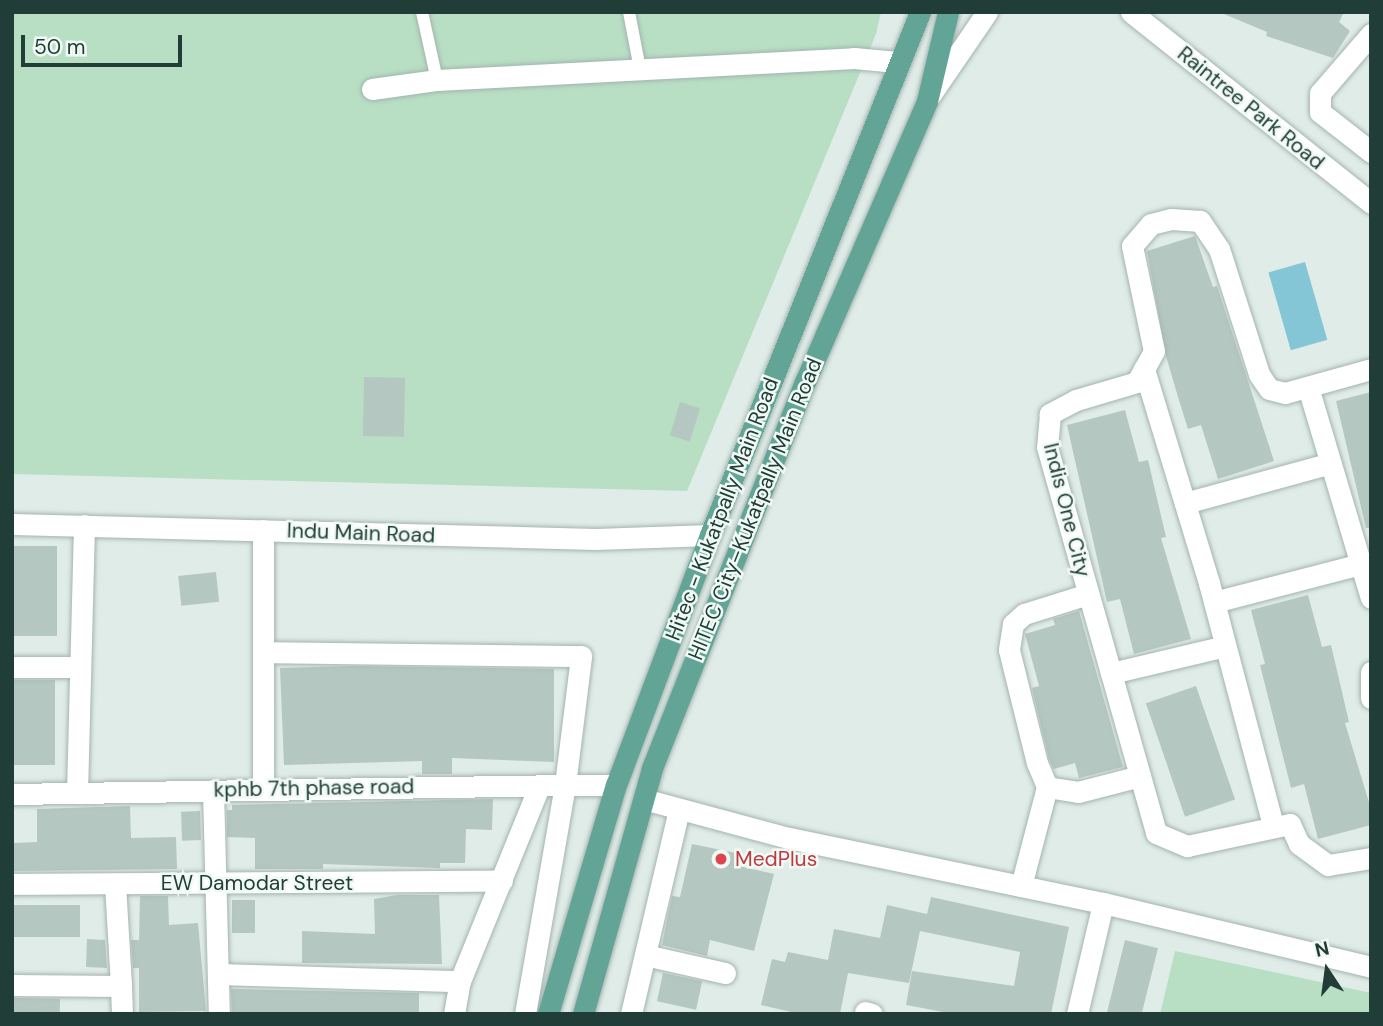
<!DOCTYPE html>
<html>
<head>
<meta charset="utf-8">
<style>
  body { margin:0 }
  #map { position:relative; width:1383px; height:1026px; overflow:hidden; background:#e0ece8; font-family:"DM Sans",sans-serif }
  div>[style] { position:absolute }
  .green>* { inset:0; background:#b8dfc4 }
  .water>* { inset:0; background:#84c5d6; transform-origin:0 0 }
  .building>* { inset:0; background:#b5c7c1; transform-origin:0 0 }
  .roads { filter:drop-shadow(0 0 2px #a3b4af) drop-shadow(0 0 2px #a3b4af) }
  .lane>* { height:12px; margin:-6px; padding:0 6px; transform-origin:6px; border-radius:6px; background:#fff }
  .street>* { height:21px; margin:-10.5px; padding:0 10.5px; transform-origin:10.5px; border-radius:10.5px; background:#fff }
  .secondary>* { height:21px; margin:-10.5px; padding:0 10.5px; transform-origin:10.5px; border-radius:10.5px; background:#fff }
  .primary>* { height:21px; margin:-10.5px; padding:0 10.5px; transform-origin:10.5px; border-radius:10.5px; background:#62a597 }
  .dots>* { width:19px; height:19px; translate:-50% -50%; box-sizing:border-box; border:4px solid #f1f9f5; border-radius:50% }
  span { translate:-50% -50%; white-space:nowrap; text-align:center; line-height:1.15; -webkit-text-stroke:5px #f1f9f5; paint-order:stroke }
  .street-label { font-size:21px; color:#203e37 }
  .health-label { font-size:21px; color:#be3a42 }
  .left { translate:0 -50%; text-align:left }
  .frame { position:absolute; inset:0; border:14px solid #203e37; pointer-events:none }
  .north { position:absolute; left:1292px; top:935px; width:70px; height:70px; -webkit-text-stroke:5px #f1f9f5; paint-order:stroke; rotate:347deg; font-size:19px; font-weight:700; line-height:28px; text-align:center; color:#203e37 }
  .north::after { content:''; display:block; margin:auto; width:24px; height:32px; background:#203e37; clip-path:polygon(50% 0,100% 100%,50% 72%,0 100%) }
  .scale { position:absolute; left:21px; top:35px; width:161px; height:32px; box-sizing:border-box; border:4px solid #203e37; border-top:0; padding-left:9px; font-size:21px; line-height:24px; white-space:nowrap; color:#203e37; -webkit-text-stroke:5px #f1f9f5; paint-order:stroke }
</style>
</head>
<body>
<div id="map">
  <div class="green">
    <i style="clip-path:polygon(12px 12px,881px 12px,876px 34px,687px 491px,12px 474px)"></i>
    <i style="clip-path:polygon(1175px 951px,1371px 993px,1371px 1014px,1160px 1014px)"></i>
  </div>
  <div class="water">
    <i style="left:1305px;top:262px;width:81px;height:38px;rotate:74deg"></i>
  </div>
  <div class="building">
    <i style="clip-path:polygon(1219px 12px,1344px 12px,1339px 22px,1350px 31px,1333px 58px,1266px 36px,1267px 32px)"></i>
    <i style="clip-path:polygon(1195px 236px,1213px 287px,1217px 286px,1274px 461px,1218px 479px,1201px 425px,1188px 429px,1178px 397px,1166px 356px,1147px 251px)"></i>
    <i style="left:364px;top:377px;width:41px;height:59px;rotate:1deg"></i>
    <i style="clip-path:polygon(1371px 392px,1371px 528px,1366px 528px,1336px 401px)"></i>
    <i style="left:680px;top:402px;width:21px;height:35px;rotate:17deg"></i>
    <i style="clip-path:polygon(1125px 410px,1139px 462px,1148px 460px,1166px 537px,1161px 538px,1191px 639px,1134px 654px,1120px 599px,1107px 602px,1067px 425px)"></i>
    <i style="left:12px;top:546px;width:45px;height:90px"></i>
    <i style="left:216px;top:572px;width:30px;height:38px;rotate:84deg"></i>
    <i style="clip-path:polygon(1308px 595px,1322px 647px,1331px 645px,1349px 722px,1345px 723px,1371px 809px,1371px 825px,1318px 839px,1304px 784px,1291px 788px,1260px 665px,1265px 664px,1251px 610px)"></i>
    <i style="clip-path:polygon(1079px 611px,1123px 767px,1079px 778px,1075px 763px,1054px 769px,1049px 759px,1032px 688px,1039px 686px,1025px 634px,1055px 625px,1053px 619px)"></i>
    <i style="clip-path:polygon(350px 666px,554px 669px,554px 762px,452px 758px,452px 774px,422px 774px,422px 761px,284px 765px,280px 668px)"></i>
    <i style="left:12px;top:680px;width:43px;height:85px"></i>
    <i style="left:1196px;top:686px;width:120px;height:53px;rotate:71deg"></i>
    <i style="clip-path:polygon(493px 799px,492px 830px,466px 829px,465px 863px,440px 863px,440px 868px,323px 864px,323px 869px,255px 869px,255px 838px,227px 837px,227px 810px,232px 810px,232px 805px)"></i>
    <i style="clip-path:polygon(130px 806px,131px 838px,176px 837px,177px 869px,14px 871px,14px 843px,37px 842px,37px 809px)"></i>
    <i style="left:200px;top:811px;width:29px;height:19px;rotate:88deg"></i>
    <i style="clip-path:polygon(692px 844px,736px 853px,734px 865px,774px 874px,754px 951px,710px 940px,707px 956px,662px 945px,672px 896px,680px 897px)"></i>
    <i style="clip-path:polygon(397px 895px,439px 895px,442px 964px,302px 963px,302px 931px,375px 934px,374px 899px)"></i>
    <i style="clip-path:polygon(140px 896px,168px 896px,169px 925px,198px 923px,206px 1011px,139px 1012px,139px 968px,133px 968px,131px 940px,139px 940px)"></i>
    <i style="clip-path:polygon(931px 897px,1069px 927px,1051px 1014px,954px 1014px,906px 1005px,912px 971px,1014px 986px,1020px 952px,920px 931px,909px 983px,848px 973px,840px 1014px,800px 1014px,761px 1005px,772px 959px,785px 962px,788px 952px,828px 960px,834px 929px,880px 938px,887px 905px,927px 914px)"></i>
    <i style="left:232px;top:900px;width:23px;height:33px"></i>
    <i style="left:12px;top:905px;width:68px;height:32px"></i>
    <i style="clip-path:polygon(87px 939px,105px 940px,107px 968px,86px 967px)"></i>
    <i style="left:1125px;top:940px;width:34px;height:76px;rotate:14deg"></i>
    <i style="left:663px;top:973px;width:40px;height:29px;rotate:12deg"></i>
    <i style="clip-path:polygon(231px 989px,419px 993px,419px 1014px,232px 1014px)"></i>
    <i style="left:12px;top:998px;width:48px;height:16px;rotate:1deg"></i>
  </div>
  <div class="roads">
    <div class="lane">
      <i style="left:422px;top:12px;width:70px;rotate:77.6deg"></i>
      <i style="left:629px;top:12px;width:58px;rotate:79.1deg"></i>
    </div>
    <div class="street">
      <i style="left:1371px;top:34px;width:78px;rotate:130.8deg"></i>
      <i style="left:1320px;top:93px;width:19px;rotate:90deg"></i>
      <i style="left:1320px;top:112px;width:65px;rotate:38.1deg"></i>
      <i style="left:372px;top:89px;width:66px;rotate:-7.9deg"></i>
      <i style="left:437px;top:80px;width:418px;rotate:-3deg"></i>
      <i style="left:854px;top:58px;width:43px;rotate:5.3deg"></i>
      <i style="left:1144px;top:369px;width:224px;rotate:73.1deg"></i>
      <i style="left:1209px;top:583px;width:251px;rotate:75.2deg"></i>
      <i style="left:1371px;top:369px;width:89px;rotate:164.4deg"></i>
      <i style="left:1285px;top:393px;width:16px;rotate:-166deg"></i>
      <i style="left:1269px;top:389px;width:18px;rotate:-124deg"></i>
      <i style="left:1259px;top:374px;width:131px;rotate:-107.7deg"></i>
      <i style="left:1219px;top:249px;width:34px;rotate:-124deg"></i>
      <i style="left:1200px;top:221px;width:29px;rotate:-176deg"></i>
      <i style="left:1171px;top:219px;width:21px;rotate:166deg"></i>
      <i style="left:1151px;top:224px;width:29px;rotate:131deg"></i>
      <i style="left:1132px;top:246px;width:107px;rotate:78.2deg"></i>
      <i style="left:1154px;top:351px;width:35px;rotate:119deg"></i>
      <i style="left:1137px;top:382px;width:64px;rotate:163.6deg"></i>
      <i style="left:1076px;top:400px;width:30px;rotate:152deg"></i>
      <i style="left:1050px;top:414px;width:33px;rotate:95deg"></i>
      <i style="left:1047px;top:447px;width:401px;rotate:74.2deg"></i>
      <i style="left:1156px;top:833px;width:34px;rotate:23deg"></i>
      <i style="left:1187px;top:846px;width:105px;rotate:-12.1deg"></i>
      <i style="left:1290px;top:824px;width:22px;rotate:66deg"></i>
      <i style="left:1299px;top:844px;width:36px;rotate:36deg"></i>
      <i style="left:1328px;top:865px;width:44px;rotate:-9.2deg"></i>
      <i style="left:1308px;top:387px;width:220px;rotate:73.4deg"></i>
      <i style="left:1185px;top:503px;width:151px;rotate:-15.3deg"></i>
      <i style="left:12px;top:524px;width:584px;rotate:1.47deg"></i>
      <i style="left:596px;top:539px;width:114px;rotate:-2deg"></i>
      <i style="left:263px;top:530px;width:122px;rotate:90deg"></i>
      <i style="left:1088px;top:594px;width:67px;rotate:162.6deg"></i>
      <i style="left:1024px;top:614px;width:15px;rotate:138deg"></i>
      <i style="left:1013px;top:624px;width:26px;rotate:99deg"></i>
      <i style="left:1009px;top:650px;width:116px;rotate:76.1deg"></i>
      <i style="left:1037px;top:763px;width:26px;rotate:67deg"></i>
      <i style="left:1047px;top:787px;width:31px;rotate:9deg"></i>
      <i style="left:1078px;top:792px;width:64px;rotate:-14.5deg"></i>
      <i style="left:1214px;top:602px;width:152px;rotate:-14.5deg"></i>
      <i style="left:12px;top:667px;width:67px"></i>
      <i style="left:1371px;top:672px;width:26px;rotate:90deg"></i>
      <i style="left:1111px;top:673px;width:117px;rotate:-13.3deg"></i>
      <i style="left:213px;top:790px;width:224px;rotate:88.5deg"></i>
      <i style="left:77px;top:793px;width:268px;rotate:-88.5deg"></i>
      <i style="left:12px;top:794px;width:553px;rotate:-0.93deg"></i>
      <i style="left:565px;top:785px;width:130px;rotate:-82.9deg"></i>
      <i style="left:581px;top:656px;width:318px;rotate:-179.3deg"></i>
      <i style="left:263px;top:652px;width:137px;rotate:90deg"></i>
      <i style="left:644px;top:799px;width:150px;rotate:15.1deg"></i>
      <i style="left:789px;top:838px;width:321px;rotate:11.7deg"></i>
      <i style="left:1103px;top:903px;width:276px;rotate:13.4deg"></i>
      <i style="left:12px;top:884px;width:490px;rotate:-0.4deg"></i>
      <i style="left:115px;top:884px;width:102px;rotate:86.6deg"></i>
      <i style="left:1021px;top:886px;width:102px;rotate:-75.3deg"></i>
      <i style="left:645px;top:955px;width:82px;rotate:12.7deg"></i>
      <i style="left:218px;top:974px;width:242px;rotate:1.7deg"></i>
      <i style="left:12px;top:985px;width:109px;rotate:0.5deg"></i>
      <i style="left:121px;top:986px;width:28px;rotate:88deg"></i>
      <i style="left:865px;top:1012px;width:7px;rotate:16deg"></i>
      <i style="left:454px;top:1014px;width:34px;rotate:-80deg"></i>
      <i style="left:460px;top:981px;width:210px;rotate:-67.9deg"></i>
      <i style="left:631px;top:1014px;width:210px;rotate:-76.8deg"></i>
      <i style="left:1077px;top:1014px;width:114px;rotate:-76.8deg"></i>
    </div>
    <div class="secondary">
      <i style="left:1131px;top:12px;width:307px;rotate:38.5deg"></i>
      <i style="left:929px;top:97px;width:103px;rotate:-55.7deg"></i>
      <i style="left:525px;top:1014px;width:232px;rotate:-80.1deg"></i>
      <i style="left:565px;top:785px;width:51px"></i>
    </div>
    <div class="primary">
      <i style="left:548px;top:1014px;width:239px;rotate:-73.5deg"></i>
      <i style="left:616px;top:785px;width:267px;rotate:-69.4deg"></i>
      <i style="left:710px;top:535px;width:564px;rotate:-68.12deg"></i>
      <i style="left:583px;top:1014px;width:255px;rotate:-74.3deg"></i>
      <i style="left:652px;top:768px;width:415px;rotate:-68.4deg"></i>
      <i style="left:805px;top:382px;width:306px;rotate:-66.5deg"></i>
      <i style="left:927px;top:101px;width:91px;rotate:-76.7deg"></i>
    </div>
  </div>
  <div class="dots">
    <i style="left:721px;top:859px;background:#e0444e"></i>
  </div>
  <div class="street-label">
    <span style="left:1251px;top:108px;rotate:39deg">Raintree Park Road</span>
    <span style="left:722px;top:509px;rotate:-69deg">Hitec - Kukatpally Main Road</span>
    <span style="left:755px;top:509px;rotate:-68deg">HITEC City–Kukatpally Main Road</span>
    <span style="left:1067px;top:510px;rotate:76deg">Indis One City</span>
    <span style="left:361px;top:533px;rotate:2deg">Indu Main Road</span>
    <span style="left:314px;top:788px;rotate:-1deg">kphb 7th phase road</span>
    <span style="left:257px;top:883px">EW Damodar Street</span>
  </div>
  <div class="health-label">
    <span class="left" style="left:735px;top:859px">MedPlus</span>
  </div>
  <div class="frame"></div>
  <div class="north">N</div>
  <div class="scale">50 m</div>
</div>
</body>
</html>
